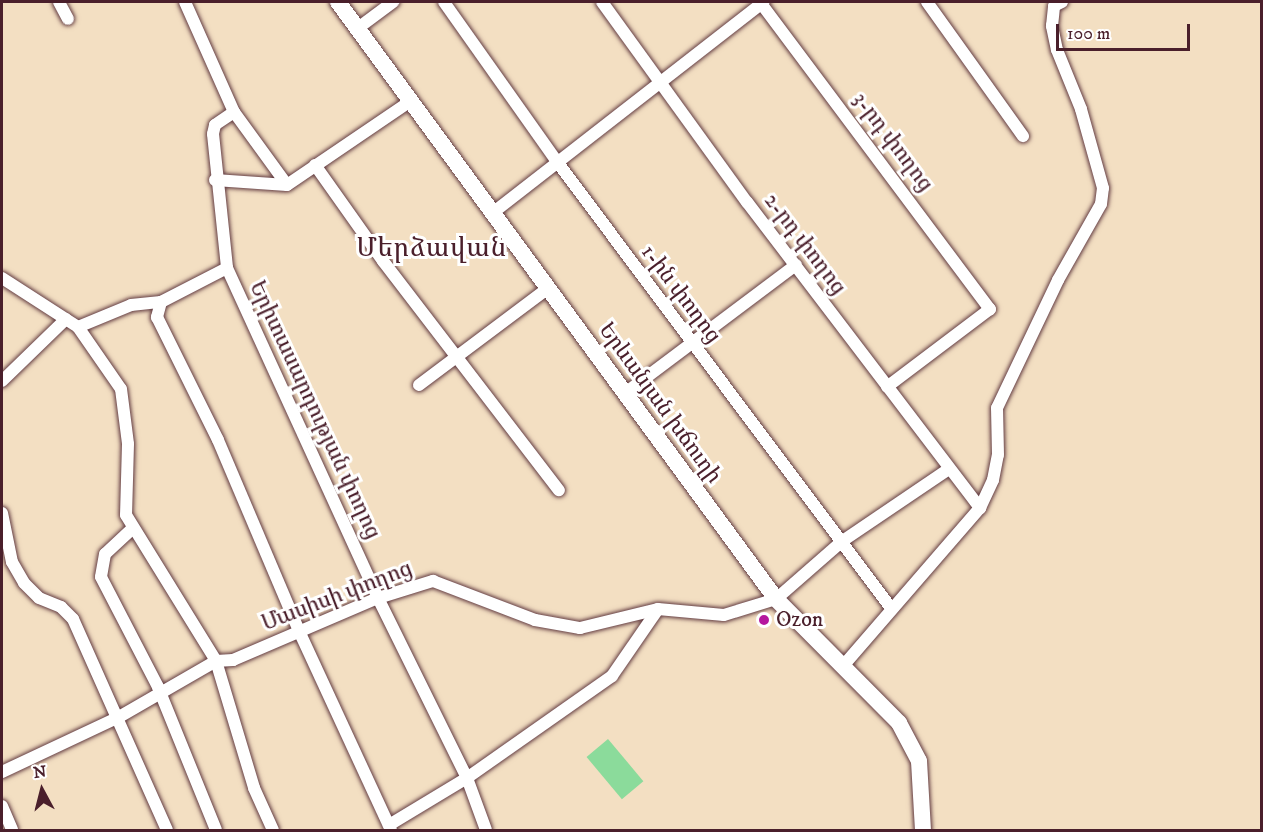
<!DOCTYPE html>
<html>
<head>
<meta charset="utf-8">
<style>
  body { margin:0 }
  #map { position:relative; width:1263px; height:832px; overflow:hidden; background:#f3dfc2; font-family:"IM FELL DW Pica","Noto Serif Armenian",serif }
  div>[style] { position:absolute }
  .green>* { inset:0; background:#8bdb9b; transform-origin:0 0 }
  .roads { filter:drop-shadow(0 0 2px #633c42) drop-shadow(0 0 2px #633c42) }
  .minor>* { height:12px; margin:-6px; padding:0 6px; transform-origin:6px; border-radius:6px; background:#fff }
  .major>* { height:16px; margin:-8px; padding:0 8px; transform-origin:8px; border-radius:8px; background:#fff }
  .dots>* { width:16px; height:16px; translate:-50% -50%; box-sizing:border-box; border:3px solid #fff; border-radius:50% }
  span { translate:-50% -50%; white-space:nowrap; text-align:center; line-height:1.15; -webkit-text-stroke:6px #fff; paint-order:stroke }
  .street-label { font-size:22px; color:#4a1f2b }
  .poi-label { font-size:22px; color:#4a1f2b }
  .left { translate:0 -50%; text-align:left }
  .quarter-label { font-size:26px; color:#4a1f2b; letter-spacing:1.5px }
  .frame { position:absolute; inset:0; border:3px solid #4a1f2b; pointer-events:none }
  .north { position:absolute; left:12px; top:760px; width:60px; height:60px; -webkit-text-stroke:4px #fff; paint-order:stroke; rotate:353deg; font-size:16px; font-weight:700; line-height:24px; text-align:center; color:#4a1f2b }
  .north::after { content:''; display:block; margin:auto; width:21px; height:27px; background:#4a1f2b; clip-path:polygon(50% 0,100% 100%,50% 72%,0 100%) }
  .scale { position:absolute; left:1056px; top:24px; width:134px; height:27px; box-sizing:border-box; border:3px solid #4a1f2b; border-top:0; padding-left:8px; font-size:18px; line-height:21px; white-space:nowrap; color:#4a1f2b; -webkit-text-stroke:4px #fff; paint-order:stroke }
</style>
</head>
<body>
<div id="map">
  <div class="green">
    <i style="left:608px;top:739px;width:55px;height:28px;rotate:50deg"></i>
  </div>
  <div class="roads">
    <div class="minor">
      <i style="left:59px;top:2px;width:19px;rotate:62deg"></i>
      <i style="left:185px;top:2px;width:120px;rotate:66deg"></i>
      <i style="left:234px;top:112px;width:90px;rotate:54deg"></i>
      <i style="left:444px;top:2px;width:197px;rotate:54.7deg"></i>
      <i style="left:558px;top:163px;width:556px;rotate:53.19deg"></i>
      <i style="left:602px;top:2px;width:247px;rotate:54.1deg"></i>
      <i style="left:747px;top:202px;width:385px;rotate:52.7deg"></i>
      <i style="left:760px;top:2px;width:384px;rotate:53.2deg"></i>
      <i style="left:990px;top:309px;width:129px;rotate:142.9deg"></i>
      <i style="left:927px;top:2px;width:165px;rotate:54.4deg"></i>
      <i style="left:358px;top:28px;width:44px;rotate:-36.6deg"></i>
      <i style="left:234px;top:112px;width:23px;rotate:146deg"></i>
      <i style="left:215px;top:125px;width:9px;rotate:103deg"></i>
      <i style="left:213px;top:134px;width:135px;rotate:84deg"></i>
      <i style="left:227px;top:268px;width:363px;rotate:65.4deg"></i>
      <i style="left:378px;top:598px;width:201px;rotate:63.7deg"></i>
      <i style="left:467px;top:778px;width:55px;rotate:69.9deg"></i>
      <i style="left:315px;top:165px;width:118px;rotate:54.7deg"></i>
      <i style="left:383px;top:261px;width:289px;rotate:52.5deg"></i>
      <i style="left:215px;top:180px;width:72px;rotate:4deg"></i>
      <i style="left:287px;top:185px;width:151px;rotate:-34.2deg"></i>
      <i style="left:495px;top:211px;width:340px;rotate:-37.9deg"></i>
      <i style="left:227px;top:268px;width:74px;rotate:152.7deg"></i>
      <i style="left:161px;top:302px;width:16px;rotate:105deg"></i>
      <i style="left:157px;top:317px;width:137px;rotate:63.6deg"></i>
      <i style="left:218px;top:440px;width:207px;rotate:67deg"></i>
      <i style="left:299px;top:631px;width:219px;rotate:65.2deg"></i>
      <i style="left:2px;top:278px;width:90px;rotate:32.8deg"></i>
      <i style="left:78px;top:327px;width:75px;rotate:55.3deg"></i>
      <i style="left:121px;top:389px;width:55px;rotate:82.7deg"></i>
      <i style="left:128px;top:444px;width:71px;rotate:91.6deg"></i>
      <i style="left:126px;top:515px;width:172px;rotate:58.3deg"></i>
      <i style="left:216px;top:661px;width:133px;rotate:73.3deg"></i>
      <i style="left:254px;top:788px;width:46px;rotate:65.7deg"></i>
      <i style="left:78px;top:327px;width:57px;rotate:-22.5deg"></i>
      <i style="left:131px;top:305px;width:30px;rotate:-6deg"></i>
      <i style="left:2px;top:381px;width:89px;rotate:-44.1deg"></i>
      <i style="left:419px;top:385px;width:161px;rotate:-36.9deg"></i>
      <i style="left:624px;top:394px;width:215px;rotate:-36.9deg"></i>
      <i style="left:2px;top:513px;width:50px;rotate:78.5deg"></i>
      <i style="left:12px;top:562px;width:24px;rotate:60deg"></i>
      <i style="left:24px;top:583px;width:21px;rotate:45deg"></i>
      <i style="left:39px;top:598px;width:24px;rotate:22deg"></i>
      <i style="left:61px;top:607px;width:17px;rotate:45deg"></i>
      <i style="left:73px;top:619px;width:231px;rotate:66deg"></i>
      <i style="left:133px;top:528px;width:38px;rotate:137deg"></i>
      <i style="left:105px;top:554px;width:23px;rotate:100deg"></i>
      <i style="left:101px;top:577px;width:124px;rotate:62.6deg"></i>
      <i style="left:158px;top:687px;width:154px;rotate:67.9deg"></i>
      <i style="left:843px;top:666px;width:209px;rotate:-49.1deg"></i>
      <i style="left:980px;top:508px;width:31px;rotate:-65deg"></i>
      <i style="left:993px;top:480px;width:25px;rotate:-79deg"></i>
      <i style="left:998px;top:455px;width:47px;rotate:-91.2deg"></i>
      <i style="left:997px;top:408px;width:142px;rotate:-64.5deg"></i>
      <i style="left:1058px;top:280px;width:87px;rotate:-60.5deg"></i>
      <i style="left:1101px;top:204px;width:16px;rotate:-83deg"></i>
      <i style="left:1103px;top:188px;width:82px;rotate:-105.6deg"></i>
      <i style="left:1081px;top:109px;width:64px;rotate:-112.1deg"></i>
      <i style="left:1057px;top:50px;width:25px;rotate:-102deg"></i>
      <i style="left:1052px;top:26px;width:20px;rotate:-84deg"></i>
      <i style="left:1054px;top:6px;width:9px;rotate:-27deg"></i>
      <i style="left:2px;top:772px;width:129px;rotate:-25.2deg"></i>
      <i style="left:119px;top:717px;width:112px;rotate:-30deg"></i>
      <i style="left:216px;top:661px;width:17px;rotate:-3deg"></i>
      <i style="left:233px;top:660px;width:158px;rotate:-23.2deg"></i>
      <i style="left:378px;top:598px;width:58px;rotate:-17.2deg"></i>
      <i style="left:433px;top:581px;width:109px;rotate:20.9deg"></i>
      <i style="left:535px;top:620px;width:46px;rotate:10.1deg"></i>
      <i style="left:580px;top:628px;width:80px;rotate:-13.7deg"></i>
      <i style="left:658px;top:609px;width:66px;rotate:5.2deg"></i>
      <i style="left:724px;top:615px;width:54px;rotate:-17.1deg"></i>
      <i style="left:776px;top:599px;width:86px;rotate:-41.2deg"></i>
      <i style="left:841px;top:542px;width:130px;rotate:-34.1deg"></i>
      <i style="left:2px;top:806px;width:26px;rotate:67deg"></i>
      <i style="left:389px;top:825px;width:91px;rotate:-31.1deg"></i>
      <i style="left:467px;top:778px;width:177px;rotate:-35.1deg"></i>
      <i style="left:612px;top:676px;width:81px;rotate:-55.5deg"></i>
    </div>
    <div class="major">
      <i style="left:338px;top:2px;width:740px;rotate:53.73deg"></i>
      <i style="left:776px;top:599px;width:175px;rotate:45.2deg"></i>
      <i style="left:899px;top:723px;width:43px;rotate:62.2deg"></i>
      <i style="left:919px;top:761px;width:69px;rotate:86.7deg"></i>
    </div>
  </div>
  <div class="dots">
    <i style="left:764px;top:620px;background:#b5179e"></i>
  </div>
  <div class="street-label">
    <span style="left:893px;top:142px;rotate:53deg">3-րդ փողոց</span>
    <span style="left:805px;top:244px;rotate:53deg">2-րդ փողոց</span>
    <span style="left:681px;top:294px;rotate:53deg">1-ին փողոց</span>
    <span style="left:660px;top:403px;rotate:54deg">Երևանյան խճուղի</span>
    <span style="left:315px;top:410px;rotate:65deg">Երիտասարդության փողոց</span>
    <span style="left:337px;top:596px;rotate:-21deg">Մասիսի փողոց</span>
  </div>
  <div class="poi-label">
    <span class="left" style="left:776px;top:620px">Ozon</span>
  </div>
  <div class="quarter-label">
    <span style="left:432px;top:249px">Մերձավան</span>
  </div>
  <div class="frame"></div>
  <div class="north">N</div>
  <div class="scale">100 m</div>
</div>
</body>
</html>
